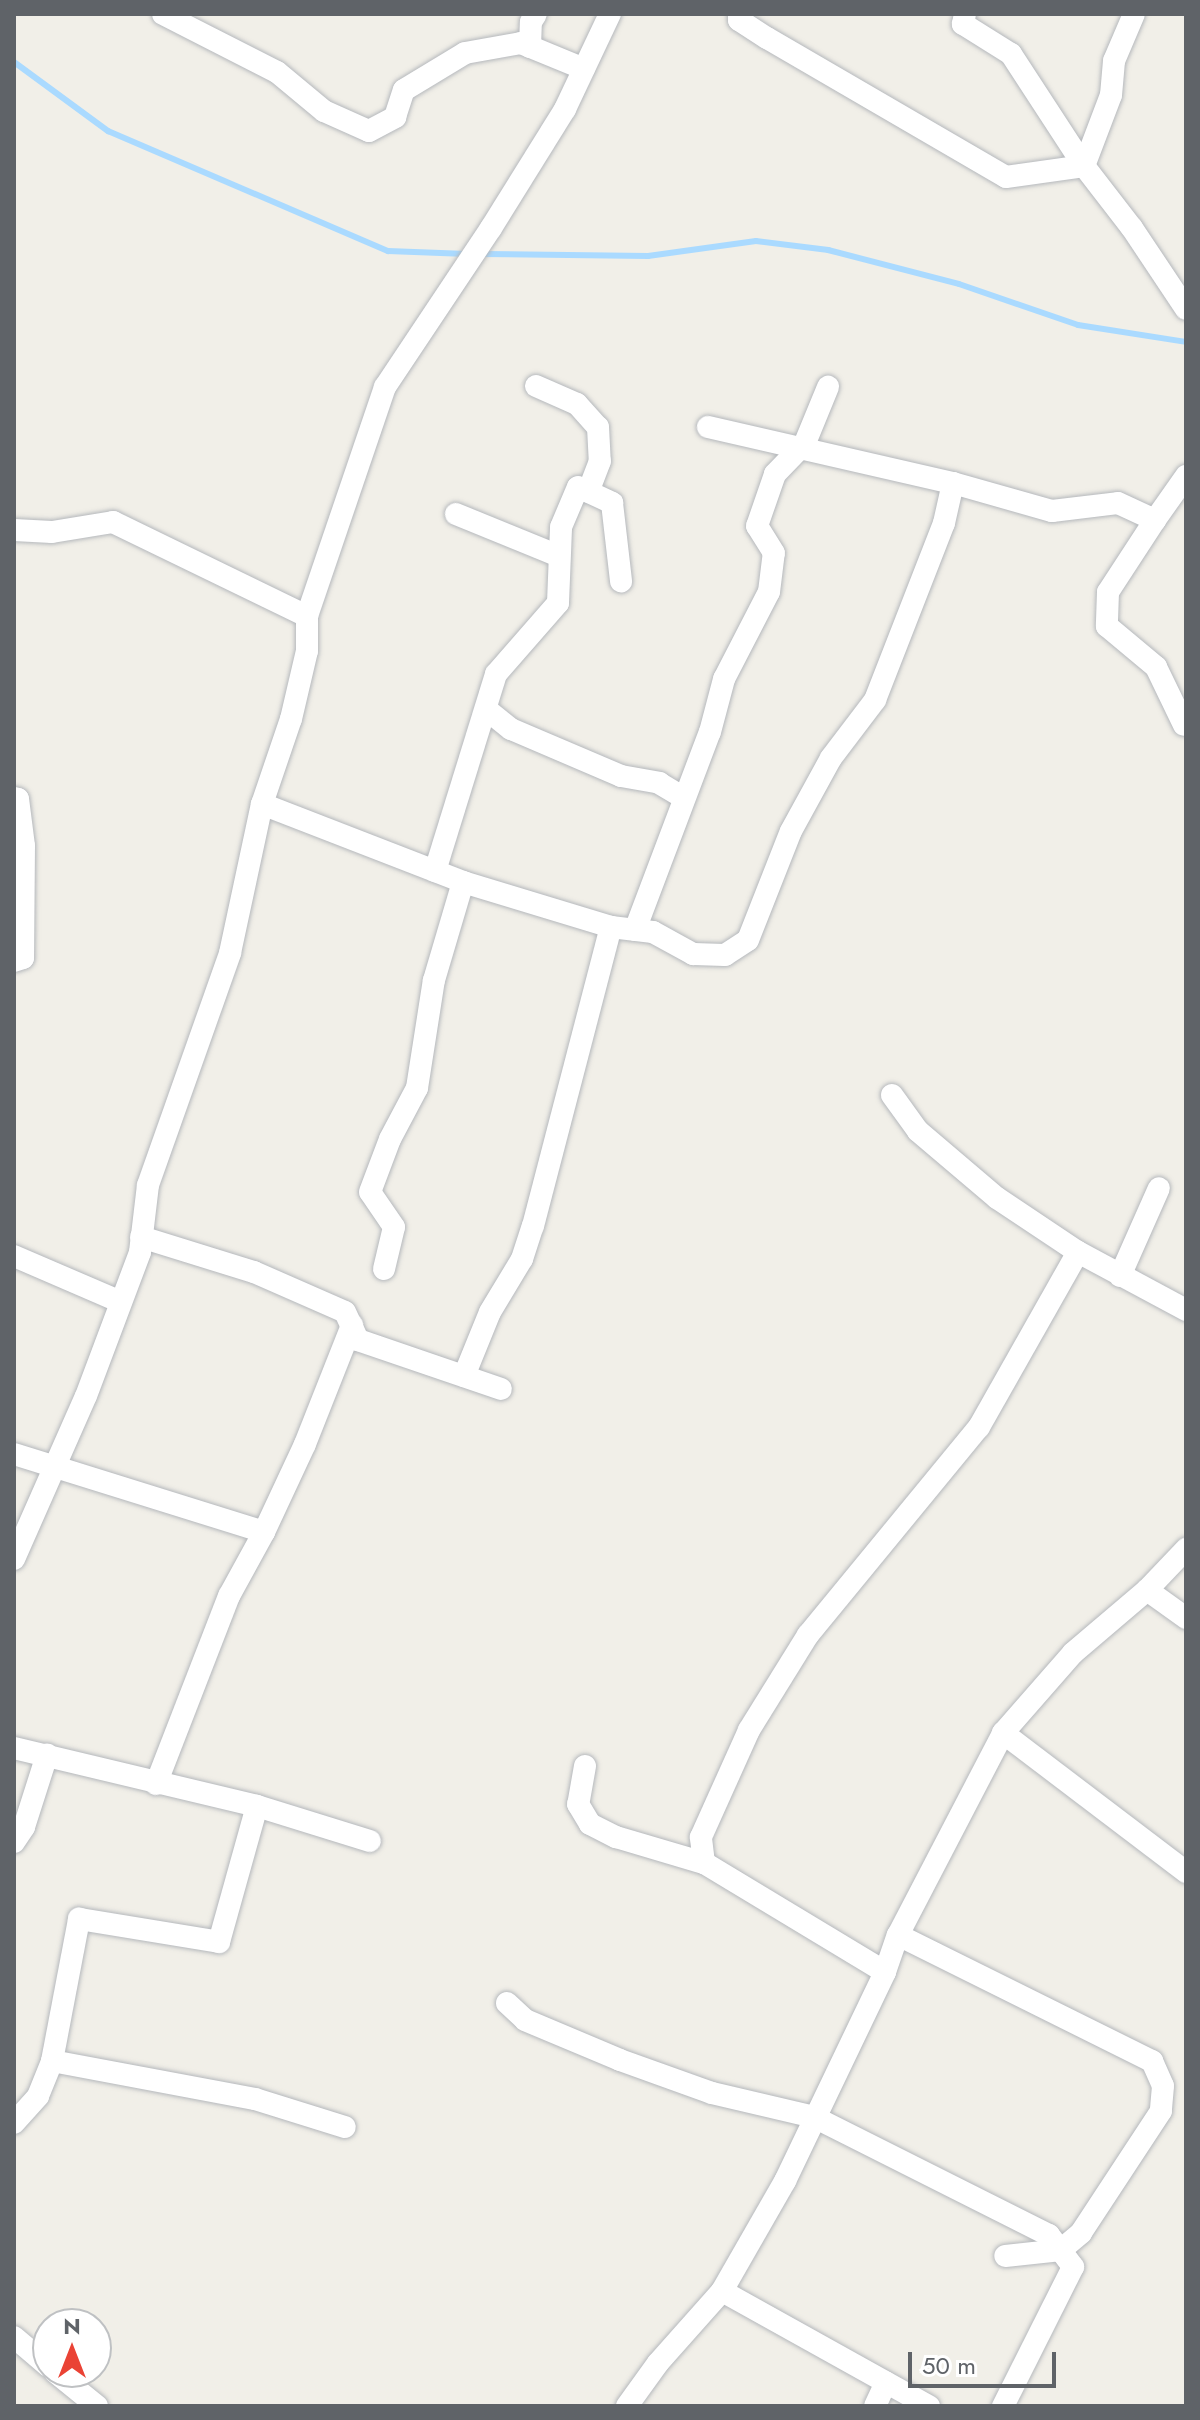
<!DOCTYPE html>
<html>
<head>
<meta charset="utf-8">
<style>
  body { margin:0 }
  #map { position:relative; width:1200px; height:2420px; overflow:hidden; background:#f1efe8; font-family:Jost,sans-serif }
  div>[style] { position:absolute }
  .stream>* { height:6px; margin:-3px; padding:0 3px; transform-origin:3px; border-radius:3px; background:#aadaff }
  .roads { filter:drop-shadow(0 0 2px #b5b8bc) drop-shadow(0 0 2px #b5b8bc) }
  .minor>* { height:22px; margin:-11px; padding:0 11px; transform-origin:11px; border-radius:11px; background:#fff }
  span { translate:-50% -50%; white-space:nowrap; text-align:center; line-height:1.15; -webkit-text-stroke:7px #fff; paint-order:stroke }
  .frame { position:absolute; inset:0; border:16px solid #5f6368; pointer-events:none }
  .north { position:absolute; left:32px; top:2308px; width:80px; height:80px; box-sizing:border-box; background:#fff; border:2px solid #bfc1c3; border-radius:50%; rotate:0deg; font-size:22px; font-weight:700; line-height:32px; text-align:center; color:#5f6368 }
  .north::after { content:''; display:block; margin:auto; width:28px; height:36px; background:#ea4335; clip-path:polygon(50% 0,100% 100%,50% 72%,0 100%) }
  .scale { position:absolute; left:908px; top:2352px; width:148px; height:36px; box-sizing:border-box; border:4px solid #5f6368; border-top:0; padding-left:10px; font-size:24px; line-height:28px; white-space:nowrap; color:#5f6368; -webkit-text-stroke:6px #fff; paint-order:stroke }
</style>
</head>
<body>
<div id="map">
  <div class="stream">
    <i style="left:14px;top:62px;width:117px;rotate:36.3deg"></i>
    <i style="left:108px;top:131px;width:305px;rotate:23.2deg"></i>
    <i style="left:388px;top:251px;width:79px;rotate:2.2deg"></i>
    <i style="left:482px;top:254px;width:166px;rotate:0.7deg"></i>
    <i style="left:648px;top:256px;width:109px;rotate:-7.9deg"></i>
    <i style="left:756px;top:241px;width:73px;rotate:7.1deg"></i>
    <i style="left:828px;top:250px;width:135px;rotate:14.5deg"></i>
    <i style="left:959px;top:284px;width:126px;rotate:19deg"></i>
    <i style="left:1078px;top:325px;width:109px;rotate:8.9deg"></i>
  </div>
  <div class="roads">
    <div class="minor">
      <i style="left:163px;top:14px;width:128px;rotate:27deg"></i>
      <i style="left:277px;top:72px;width:61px;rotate:39.7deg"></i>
      <i style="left:324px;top:111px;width:49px;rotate:24deg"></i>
      <i style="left:369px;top:131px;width:30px;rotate:-28deg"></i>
      <i style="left:395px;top:117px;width:28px;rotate:-72deg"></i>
      <i style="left:404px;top:90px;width:71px;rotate:-31.2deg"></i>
      <i style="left:465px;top:53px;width:57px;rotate:-10.1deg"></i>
      <i style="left:521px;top:43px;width:68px;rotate:22.4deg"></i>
      <i style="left:739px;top:14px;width:6px;rotate:90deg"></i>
      <i style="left:739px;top:20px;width:33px;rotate:33deg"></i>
      <i style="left:767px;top:38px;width:276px;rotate:30.2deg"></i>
      <i style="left:1006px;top:177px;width:79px;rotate:-8deg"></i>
      <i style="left:1084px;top:166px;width:134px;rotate:-123.1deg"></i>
      <i style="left:1011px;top:54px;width:57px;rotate:-148deg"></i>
      <i style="left:963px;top:24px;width:10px;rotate:-79deg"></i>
      <i style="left:1134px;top:14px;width:51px;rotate:113.1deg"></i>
      <i style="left:1114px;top:61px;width:34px;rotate:95deg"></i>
      <i style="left:1111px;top:95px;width:76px;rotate:110.8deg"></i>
      <i style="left:1084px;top:166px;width:78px;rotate:52.3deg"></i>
      <i style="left:1132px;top:228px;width:97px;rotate:56.3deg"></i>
      <i style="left:530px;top:47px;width:25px;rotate:-88deg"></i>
      <i style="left:531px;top:22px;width:9px;rotate:-58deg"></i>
      <i style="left:536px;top:386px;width:45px;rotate:23.7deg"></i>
      <i style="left:577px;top:404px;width:31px;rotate:48deg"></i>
      <i style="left:598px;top:427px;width:34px;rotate:87deg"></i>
      <i style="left:600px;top:461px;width:33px;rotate:111deg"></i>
      <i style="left:708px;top:427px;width:251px;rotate:12.9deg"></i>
      <i style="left:456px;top:514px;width:111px;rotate:22.2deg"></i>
      <i style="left:1155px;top:520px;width:86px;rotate:123.1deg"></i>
      <i style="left:1108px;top:592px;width:34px;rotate:92deg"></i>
      <i style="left:1107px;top:626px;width:64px;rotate:39.9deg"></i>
      <i style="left:1156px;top:667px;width:64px;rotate:64.2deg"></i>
      <i style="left:14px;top:530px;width:38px;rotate:3deg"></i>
      <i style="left:52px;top:532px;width:62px;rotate:-9.3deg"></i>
      <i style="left:113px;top:522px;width:216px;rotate:25.9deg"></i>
      <i style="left:486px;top:709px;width:32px;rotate:39deg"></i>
      <i style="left:511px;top:729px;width:120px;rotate:23.1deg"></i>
      <i style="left:621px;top:776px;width:39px;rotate:10deg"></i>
      <i style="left:659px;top:783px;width:29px;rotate:31deg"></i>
      <i style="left:14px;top:798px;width:4px;rotate:14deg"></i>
      <i style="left:18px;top:799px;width:47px;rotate:82.7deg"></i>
      <i style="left:24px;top:846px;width:112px;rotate:90.5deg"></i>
      <i style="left:23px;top:958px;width:9px;rotate:162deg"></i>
      <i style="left:262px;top:804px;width:216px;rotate:21.2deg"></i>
      <i style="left:463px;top:882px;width:155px;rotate:16.9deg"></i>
      <i style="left:611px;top:927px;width:42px;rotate:6.8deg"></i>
      <i style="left:653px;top:932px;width:46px;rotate:28.8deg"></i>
      <i style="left:693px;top:954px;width:32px;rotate:2deg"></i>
      <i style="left:725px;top:955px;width:27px;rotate:-33deg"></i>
      <i style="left:748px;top:940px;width:117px;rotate:-68.5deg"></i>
      <i style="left:791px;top:831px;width:83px;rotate:-61.3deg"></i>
      <i style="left:831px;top:758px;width:73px;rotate:-52.8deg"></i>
      <i style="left:875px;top:700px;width:190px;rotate:-68.7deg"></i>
      <i style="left:944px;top:523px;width:41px;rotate:-77.3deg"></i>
      <i style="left:953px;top:483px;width:103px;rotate:15.8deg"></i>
      <i style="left:1052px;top:511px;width:66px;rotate:-6.9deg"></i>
      <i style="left:1118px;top:503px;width:41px;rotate:24.7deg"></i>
      <i style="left:1155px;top:520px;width:54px;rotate:-54.8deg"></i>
      <i style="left:435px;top:871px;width:206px;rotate:-72.8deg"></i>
      <i style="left:496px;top:674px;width:94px;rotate:-48.9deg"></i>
      <i style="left:558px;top:603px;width:76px;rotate:-87.7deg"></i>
      <i style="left:561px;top:527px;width:43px;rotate:-67deg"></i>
      <i style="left:578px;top:487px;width:38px;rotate:25deg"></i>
      <i style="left:612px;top:503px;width:79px;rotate:83.4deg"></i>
      <i style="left:635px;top:930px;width:212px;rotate:-69.3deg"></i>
      <i style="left:710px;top:732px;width:55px;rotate:-75.2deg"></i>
      <i style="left:724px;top:679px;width:98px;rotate:-62.7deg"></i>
      <i style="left:769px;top:592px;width:39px;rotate:-83deg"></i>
      <i style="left:774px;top:553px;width:32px;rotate:-122deg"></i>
      <i style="left:757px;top:526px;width:55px;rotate:-70.9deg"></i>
      <i style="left:775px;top:474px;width:43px;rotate:-45.9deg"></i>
      <i style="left:805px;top:443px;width:61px;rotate:-67.7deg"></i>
      <i style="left:892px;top:1095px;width:44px;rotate:54.2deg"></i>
      <i style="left:918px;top:1131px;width:104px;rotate:40.3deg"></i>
      <i style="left:997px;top:1198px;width:97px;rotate:33.7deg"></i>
      <i style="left:141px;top:1237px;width:118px;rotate:17.2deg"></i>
      <i style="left:254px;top:1272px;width:99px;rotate:23.7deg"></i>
      <i style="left:345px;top:1312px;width:31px;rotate:65deg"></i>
      <i style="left:358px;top:1340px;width:151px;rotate:18.9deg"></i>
      <i style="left:14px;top:1256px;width:116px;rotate:23.3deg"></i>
      <i style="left:384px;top:1269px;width:43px;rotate:-76.6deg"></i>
      <i style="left:394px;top:1227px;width:42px;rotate:-124.4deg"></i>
      <i style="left:370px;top:1192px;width:57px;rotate:-69.3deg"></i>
      <i style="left:390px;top:1139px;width:58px;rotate:-62.1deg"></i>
      <i style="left:417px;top:1088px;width:109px;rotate:-81.1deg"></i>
      <i style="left:434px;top:980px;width:102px;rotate:-73.5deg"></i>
      <i style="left:1120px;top:1276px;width:96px;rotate:-66.1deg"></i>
      <i style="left:464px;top:1376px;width:69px;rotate:-67.9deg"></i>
      <i style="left:490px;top:1312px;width:62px;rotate:-58.9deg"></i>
      <i style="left:522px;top:1259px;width:35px;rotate:-72deg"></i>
      <i style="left:533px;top:1226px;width:309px;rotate:-75.4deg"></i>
      <i style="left:14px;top:1454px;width:262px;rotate:17.3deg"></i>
      <i style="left:14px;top:1559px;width:178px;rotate:-66.2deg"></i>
      <i style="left:86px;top:1396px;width:154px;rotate:-69.4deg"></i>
      <i style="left:140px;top:1252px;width:67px;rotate:-83.2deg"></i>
      <i style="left:148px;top:1185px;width:246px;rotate:-70.5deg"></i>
      <i style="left:230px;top:953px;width:152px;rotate:-77.9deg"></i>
      <i style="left:262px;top:804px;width:90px;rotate:-71.2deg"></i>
      <i style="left:291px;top:719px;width:70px;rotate:-76.8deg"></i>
      <i style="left:307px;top:651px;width:35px;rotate:-90deg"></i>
      <i style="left:307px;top:616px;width:242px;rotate:-71.2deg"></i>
      <i style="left:385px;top:387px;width:191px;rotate:-56.3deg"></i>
      <i style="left:491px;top:228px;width:140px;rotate:-58.1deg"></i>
      <i style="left:565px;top:109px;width:105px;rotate:-64.7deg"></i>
      <i style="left:1147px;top:1590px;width:48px;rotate:35.7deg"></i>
      <i style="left:1003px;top:1733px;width:230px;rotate:37.2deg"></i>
      <i style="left:14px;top:1748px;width:250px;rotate:13.4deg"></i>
      <i style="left:257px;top:1806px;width:118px;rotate:17.2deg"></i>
      <i style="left:585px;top:1766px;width:39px;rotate:100deg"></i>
      <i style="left:578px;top:1804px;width:23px;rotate:59deg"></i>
      <i style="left:590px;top:1824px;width:29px;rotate:27deg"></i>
      <i style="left:616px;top:1837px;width:92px;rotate:16.5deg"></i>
      <i style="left:156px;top:1784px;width:202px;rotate:-68.8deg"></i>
      <i style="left:229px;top:1596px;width:73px;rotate:-61.3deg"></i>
      <i style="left:264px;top:1532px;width:97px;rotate:-65deg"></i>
      <i style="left:305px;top:1444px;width:128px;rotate:-68.4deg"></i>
      <i style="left:14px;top:1842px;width:18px;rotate:-56deg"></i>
      <i style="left:24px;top:1827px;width:76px;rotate:-72.3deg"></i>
      <i style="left:898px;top:1935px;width:284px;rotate:26.4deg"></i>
      <i style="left:1152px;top:2061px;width:27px;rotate:66deg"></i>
      <i style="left:1163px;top:2086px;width:25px;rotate:95deg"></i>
      <i style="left:1161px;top:2111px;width:146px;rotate:123.3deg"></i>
      <i style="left:1081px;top:2233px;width:26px;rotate:140deg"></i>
      <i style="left:1061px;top:2250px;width:56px;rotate:173.9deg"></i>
      <i style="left:885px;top:1972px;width:211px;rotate:-148.9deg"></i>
      <i style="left:704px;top:1863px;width:26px;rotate:-97deg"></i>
      <i style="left:701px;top:1837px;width:117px;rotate:-65.8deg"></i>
      <i style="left:749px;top:1730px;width:112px;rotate:-58.2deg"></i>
      <i style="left:808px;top:1635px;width:269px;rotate:-50.6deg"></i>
      <i style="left:979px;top:1427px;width:201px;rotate:-60.5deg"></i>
      <i style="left:1078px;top:1252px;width:123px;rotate:28.2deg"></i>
      <i style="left:507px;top:2003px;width:25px;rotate:43deg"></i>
      <i style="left:525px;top:2020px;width:103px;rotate:22.8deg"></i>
      <i style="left:620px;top:2060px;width:98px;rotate:19.7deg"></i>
      <i style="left:712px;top:2093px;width:105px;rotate:13.2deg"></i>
      <i style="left:814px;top:2117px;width:263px;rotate:26.7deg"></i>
      <i style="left:1049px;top:2235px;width:40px;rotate:53deg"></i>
      <i style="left:1073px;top:2267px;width:156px;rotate:116.7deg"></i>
      <i style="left:52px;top:2061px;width:207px;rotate:10.6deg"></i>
      <i style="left:255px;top:2099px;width:94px;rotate:17.3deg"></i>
      <i style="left:14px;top:2123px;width:36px;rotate:-48deg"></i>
      <i style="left:38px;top:2096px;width:38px;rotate:-68deg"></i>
      <i style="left:52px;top:2061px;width:145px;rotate:-79.2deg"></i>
      <i style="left:79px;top:1919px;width:142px;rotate:9.3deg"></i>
      <i style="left:219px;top:1942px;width:141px;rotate:-74.4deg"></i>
      <i style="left:722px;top:2291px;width:237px;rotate:29.1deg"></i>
      <i style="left:14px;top:2337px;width:45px;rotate:40.5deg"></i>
      <i style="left:55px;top:2372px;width:54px;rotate:39deg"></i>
      <i style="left:627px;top:2406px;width:53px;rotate:-54.2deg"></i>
      <i style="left:658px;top:2363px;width:96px;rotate:-48.4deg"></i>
      <i style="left:722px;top:2291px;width:127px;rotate:-60.2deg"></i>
      <i style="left:785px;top:2181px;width:232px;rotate:-64.4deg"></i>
      <i style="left:885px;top:1972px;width:39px;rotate:-71deg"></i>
      <i style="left:898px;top:1935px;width:228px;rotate:-62.5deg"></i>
      <i style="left:1003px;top:1733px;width:106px;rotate:-48.8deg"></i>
      <i style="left:1073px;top:1653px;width:97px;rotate:-40.4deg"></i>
      <i style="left:1147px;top:1590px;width:57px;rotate:-46.4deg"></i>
      <i style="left:875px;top:2406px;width:26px;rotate:-65deg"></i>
    </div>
  </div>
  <div class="frame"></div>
  <div class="north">N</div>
  <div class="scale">50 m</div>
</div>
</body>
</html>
